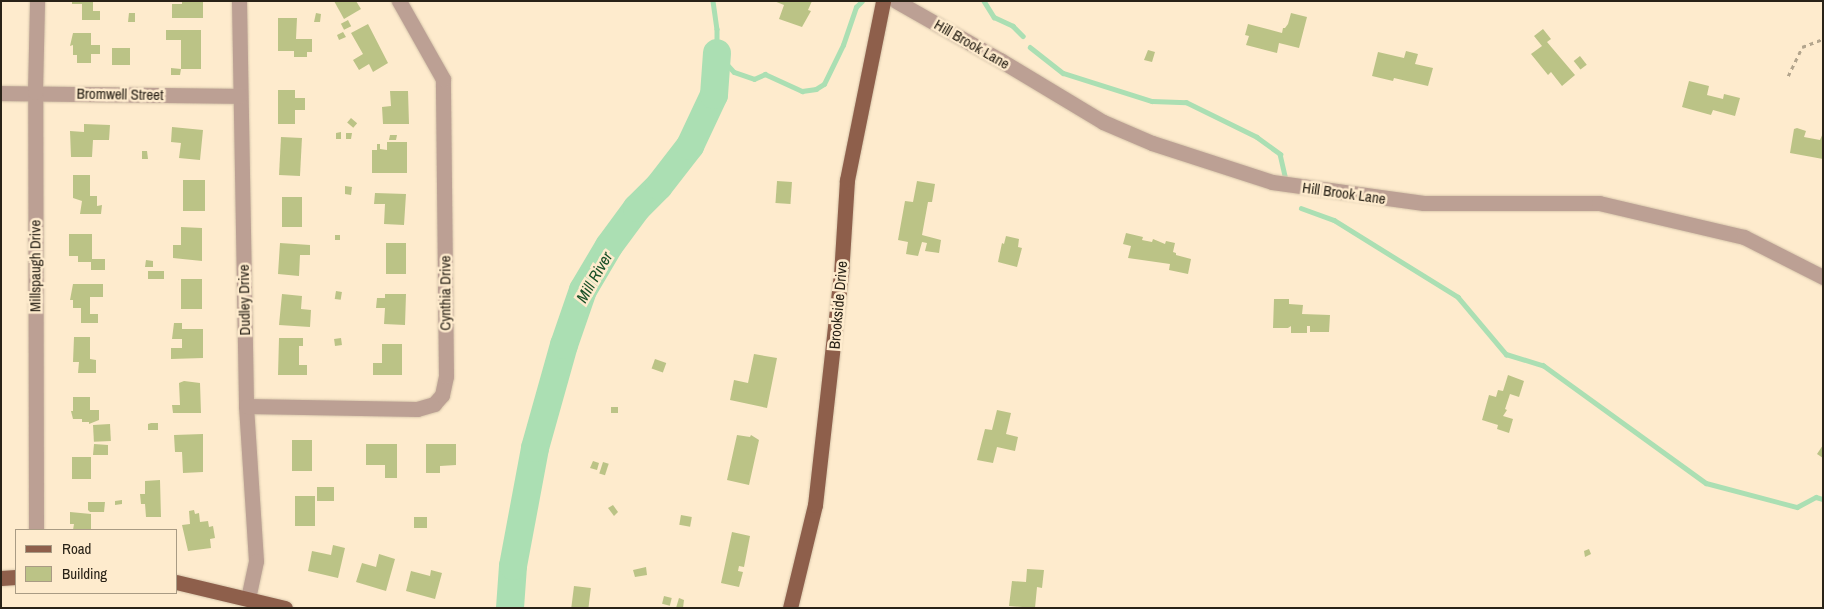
<!DOCTYPE html>
<html>
<head>
<meta charset="utf-8">
<style>
  body { margin:0 }
  #map { position:relative; width:1824px; height:609px; overflow:hidden; background:#feebcd; font-family:"Archivo Narrow",sans-serif }
  div>[style] { position:absolute }
  .stream>* { height:4.5px; margin:-2.25px; padding:0 2.25px; transform-origin:2.25px; border-radius:2.25px; background:#abdfb3 }
  .river>* { height:28px; margin:-14px; padding:0 14px; transform-origin:14px; border-radius:14px; background:#abdfb3 }
  .building>* { inset:0; background:#bbc386; transform-origin:0 0 }
  .path>* { height:2.5px; margin-top:-1.25px; transform-origin:0; background:repeating-linear-gradient(90deg,#b3a58d 0 4px,transparent 0 8px) }
  .roads { filter:drop-shadow(0 0 1px #d8c7ac) drop-shadow(0 0 1px #d8c7ac) }
  .minor>* { height:15px; margin:-7.5px; padding:0 7.5px; transform-origin:7.5px; border-radius:7.5px; background:#bca094 }
  .major>* { height:15px; margin:-7.5px; padding:0 7.5px; transform-origin:7.5px; border-radius:7.5px; background:#8e5f4b }
  span { translate:-50% -50%; white-space:nowrap; text-align:center; line-height:1.15; -webkit-text-stroke:5px #feebcd; paint-order:stroke }
  .street-label { font-size:15px; color:#292217 }
  .water-label { font-size:16px; color:#184f26; font-style:italic }
  .frame { position:absolute; inset:0; border:2px solid #292217; pointer-events:none }
  .legend { position:absolute; left:15px; top:529px; width:162px; height:65px; box-sizing:border-box; background:#feebcd; border:1px solid #a99b84; margin:0; padding:6px 9px; list-style:none; font-size:15px; color:#292217 }
  .legend li { display:flex; align-items:center; gap:10px; height:25px }
  .legend b { width:25px; border:1px solid #a99b84 }
</style>
</head>
<body>
<div id="map">
  <div class="stream">
    <i style="left:713px;top:1px;width:28px;rotate:82deg"></i>
    <i style="left:717px;top:29px;width:24px;rotate:90deg"></i>
    <i style="left:717px;top:53px;width:25px;rotate:48deg"></i>
    <i style="left:734px;top:72px;width:21px;rotate:19deg"></i>
    <i style="left:754px;top:79px;width:12px;rotate:-24deg"></i>
    <i style="left:765px;top:74px;width:41px;rotate:24.7deg"></i>
    <i style="left:802px;top:91px;width:14px;rotate:-8deg"></i>
    <i style="left:816px;top:89px;width:9px;rotate:-32deg"></i>
    <i style="left:824px;top:84px;width:43px;rotate:-64deg"></i>
    <i style="left:843px;top:45px;width:40px;rotate:-71.1deg"></i>
    <i style="left:856px;top:7px;width:8px;rotate:-45deg"></i>
    <i style="left:984px;top:1px;width:19px;rotate:58deg"></i>
    <i style="left:994px;top:17px;width:21px;rotate:25deg"></i>
    <i style="left:1013px;top:26px;width:14px;rotate:45deg"></i>
    <i style="left:1030px;top:47px;width:42px;rotate:38.2deg"></i>
    <i style="left:1063px;top:73px;width:93px;rotate:17.5deg"></i>
    <i style="left:1152px;top:101px;width:34px;rotate:2deg"></i>
    <i style="left:1186px;top:102px;width:79px;rotate:26.2deg"></i>
    <i style="left:1257px;top:137px;width:29px;rotate:36deg"></i>
    <i style="left:1280px;top:154px;width:23px;rotate:77deg"></i>
    <i style="left:1301px;top:208px;width:35px;rotate:20deg"></i>
    <i style="left:1334px;top:220px;width:146px;rotate:31.8deg"></i>
    <i style="left:1458px;top:297px;width:75px;rotate:49.9deg"></i>
    <i style="left:1506px;top:354px;width:39px;rotate:17deg"></i>
    <i style="left:1543px;top:365px;width:201px;rotate:35.9deg"></i>
    <i style="left:1706px;top:483px;width:94px;rotate:14.8deg"></i>
    <i style="left:1797px;top:507px;width:21px;rotate:-28deg"></i>
    <i style="left:1816px;top:497px;width:7px;rotate:16deg"></i>
  </div>
  <div class="river">
    <i style="left:510px;top:608px;width:42px;rotate:-85.9deg"></i>
    <i style="left:513px;top:566px;width:120px;rotate:-79.4deg"></i>
    <i style="left:535px;top:448px;width:107px;rotate:-74.3deg"></i>
    <i style="left:564px;top:345px;width:58px;rotate:-70.9deg"></i>
    <i style="left:583px;top:290px;width:51px;rotate:-59.4deg"></i>
    <i style="left:609px;top:246px;width:47px;rotate:-53.6deg"></i>
    <i style="left:637px;top:208px;width:31px;rotate:-45deg"></i>
    <i style="left:659px;top:186px;width:51px;rotate:-52.2deg"></i>
    <i style="left:690px;top:146px;width:56px;rotate:-64.8deg"></i>
    <i style="left:714px;top:95px;width:42px;rotate:-85.9deg"></i>
  </div>
  <div class="building">
    <i style="clip-path:polygon(72px 1px,93px 1px,93px 11px,100px 11px,100px 20px,82px 20px,82px 4px,72px 4px)"></i>
    <i style="clip-path:polygon(182px 1px,203px 1px,203px 18px,172px 18px,172px 4px,182px 4px)"></i>
    <i style="clip-path:polygon(334px 1px,356px 1px,361px 9px,344px 19px)"></i>
    <i style="clip-path:polygon(774px 1px,812px 1px,808px 10px,811px 11px,802px 27px,779px 19px,784px 5px)"></i>
    <i style="clip-path:polygon(129px 13px,135px 13px,135px 22px,128px 22px)"></i>
    <i style="clip-path:polygon(316px 13px,321px 14px,320px 22px,314px 22px)"></i>
    <i style="clip-path:polygon(1291px 13px,1307px 17px,1299px 48px,1279px 43px,1277px 53px,1246px 45px,1249px 36px,1245px 35px,1248px 24px,1282px 33px,1283px 28px,1285px 28px,1288px 24px)"></i>
    <i style="clip-path:polygon(278px 18px,297px 18px,296px 39px,312px 39px,312px 52px,307px 52px,307px 57px,294px 57px,294px 51px,278px 51px)"></i>
    <i style="left:348px;top:20px;width:7px;height:8px;rotate:63deg"></i>
    <i style="clip-path:polygon(368px 24px,388px 63px,373px 72px,369px 64px,359px 70px,353px 60px,363px 54px,351px 33px)"></i>
    <i style="clip-path:polygon(1543px 29px,1551px 39px,1547px 42px,1575px 75px,1562px 86px,1551px 72px,1548px 75px,1531px 54px,1542px 46px,1534px 36px)"></i>
    <i style="clip-path:polygon(166px 30px,201px 30px,201px 69px,181px 69px,181px 40px,166px 40px)"></i>
    <i style="clip-path:polygon(343px 32px,346px 37px,339px 40px,337px 35px)"></i>
    <i style="clip-path:polygon(73px 33px,91px 33px,91px 45px,100px 45px,100px 54px,91px 54px,91px 63px,77px 63px,77px 55px,73px 55px,73px 45px,70px 46px)"></i>
    <i style="left:112px;top:48px;width:18px;height:17px"></i>
    <i style="clip-path:polygon(1148px 50px,1155px 52px,1152px 62px,1144px 60px)"></i>
    <i style="clip-path:polygon(1406px 51px,1418px 54px,1415px 64px,1433px 68px,1428px 86px,1394px 78px,1393px 81px,1372px 76px,1378px 52px,1404px 58px)"></i>
    <i style="left:1580px;top:56px;width:11px;height:8px;rotate:52deg"></i>
    <i style="clip-path:polygon(171px 68px,181px 69px,180px 75px,171px 75px)"></i>
    <i style="clip-path:polygon(1689px 81px,1709px 86px,1707px 95px,1723px 99px,1724px 94px,1740px 98px,1735px 116px,1713px 110px,1711px 115px,1682px 107px)"></i>
    <i style="clip-path:polygon(278px 90px,295px 90px,295px 98px,305px 98px,305px 110px,295px 110px,295px 124px,278px 124px)"></i>
    <i style="clip-path:polygon(390px 91px,408px 91px,409px 124px,383px 124px,382px 107px,391px 106px)"></i>
    <i style="left:351px;top:118px;width:8px;height:6px;rotate:40deg"></i>
    <i style="clip-path:polygon(84px 124px,110px 125px,109px 140px,93px 140px,92px 157px,71px 157px,70px 131px,84px 132px)"></i>
    <i style="clip-path:polygon(172px 127px,203px 130px,200px 160px,179px 158px,181px 143px,171px 142px)"></i>
    <i style="clip-path:polygon(1797px 128px,1806px 131px,1804px 137px,1820px 140px,1823px 133px,1823px 159px,1790px 153px,1794px 129px)"></i>
    <i style="clip-path:polygon(341px 132px,341px 139px,336px 139px,336px 133px)"></i>
    <i style="clip-path:polygon(346px 133px,352px 133px,351px 139px,346px 139px)"></i>
    <i style="clip-path:polygon(390px 135px,397px 135px,396px 140px,389px 140px)"></i>
    <i style="left:281px;top:137px;width:21px;height:38px;rotate:3deg"></i>
    <i style="clip-path:polygon(387px 142px,407px 142px,407px 173px,372px 173px,372px 150px,377px 150px,377px 144px,380px 144px,380px 149px,387px 150px)"></i>
    <i style="clip-path:polygon(142px 151px,147px 151px,148px 159px,142px 159px)"></i>
    <i style="clip-path:polygon(73px 175px,90px 175px,90px 196px,97px 196px,97px 206px,102px 205px,101px 214px,80px 214px,82px 201px,73px 198px)"></i>
    <i style="left:183px;top:180px;width:22px;height:31px"></i>
    <i style="left:777px;top:181px;width:15px;height:22px;rotate:4deg"></i>
    <i style="clip-path:polygon(917px 181px,935px 184px,932px 202px,928px 202px,922px 235px,941px 240px,939px 253px,925px 251px,927px 243px,922px 242px,918px 256px,906px 254px,908px 242px,898px 240px,905px 201px,913px 202px)"></i>
    <i style="clip-path:polygon(345px 186px,352px 187px,351px 195px,345px 194px)"></i>
    <i style="clip-path:polygon(375px 193px,406px 194px,404px 225px,384px 224px,385px 204px,374px 204px)"></i>
    <i style="left:282px;top:197px;width:20px;height:30px"></i>
    <i style="clip-path:polygon(181px 227px,202px 228px,202px 261px,173px 258px,173px 245px,181px 245px)"></i>
    <i style="clip-path:polygon(1126px 233px,1143px 237px,1142px 240px,1152px 242px,1153px 239px,1165px 244px,1166px 241px,1175px 243px,1173px 252px,1176px 253px,1176px 255px,1191px 259px,1188px 274px,1169px 270px,1170px 264px,1128px 258px,1131px 246px,1123px 244px)"></i>
    <i style="clip-path:polygon(69px 234px,92px 234px,92px 259px,105px 259px,105px 270px,91px 270px,91px 262px,78px 262px,78px 256px,69px 256px)"></i>
    <i style="left:335px;top:235px;width:5px;height:5px"></i>
    <i style="clip-path:polygon(1006px 236px,1019px 239px,1018px 247px,1022px 248px,1017px 267px,998px 262px,1002px 243px,1004px 244px)"></i>
    <i style="clip-path:polygon(280px 243px,310px 245px,310px 255px,300px 255px,299px 276px,278px 274px)"></i>
    <i style="left:406px;top:243px;width:31px;height:20px;rotate:90deg"></i>
    <i style="clip-path:polygon(146px 260px,153px 261px,153px 267px,145px 267px)"></i>
    <i style="left:148px;top:271px;width:16px;height:8px"></i>
    <i style="left:181px;top:279px;width:21px;height:30px"></i>
    <i style="clip-path:polygon(73px 284px,103px 284px,103px 297px,90px 297px,90px 314px,98px 314px,98px 323px,81px 323px,81px 308px,73px 308px,73px 300px,70px 300px)"></i>
    <i style="left:336px;top:291px;width:6px;height:8px;rotate:9deg"></i>
    <i style="clip-path:polygon(282px 294px,302px 296px,301px 309px,311px 310px,310px 327px,279px 325px)"></i>
    <i style="clip-path:polygon(385px 294px,406px 294px,405px 325px,384px 324px,385px 308px,376px 308px,377px 298px,385px 298px)"></i>
    <i style="clip-path:polygon(1274px 299px,1289px 299px,1289px 304px,1303px 305px,1302px 314px,1330px 315px,1329px 332px,1310px 332px,1310px 326px,1307px 326px,1307px 333px,1291px 333px,1291px 326px,1288px 328px,1273px 328px)"></i>
    <i style="clip-path:polygon(174px 323px,182px 323px,182px 329px,203px 329px,203px 358px,171px 359px,171px 348px,182px 348px,182px 339px,172px 339px)"></i>
    <i style="clip-path:polygon(74px 337px,90px 337px,90px 359px,96px 360px,96px 373px,78px 373px,79px 362px,73px 362px)"></i>
    <i style="clip-path:polygon(279px 338px,303px 338px,303px 346px,299px 346px,299px 365px,307px 365px,307px 375px,278px 375px)"></i>
    <i style="left:341px;top:338px;width:7px;height:7px;rotate:82deg"></i>
    <i style="clip-path:polygon(382px 344px,402px 344px,402px 375px,373px 375px,373px 363px,382px 363px)"></i>
    <i style="clip-path:polygon(754px 354px,777px 358px,767px 408px,730px 400px,734px 380px,748px 383px)"></i>
    <i style="left:655px;top:359px;width:12px;height:10px;rotate:20deg"></i>
    <i style="clip-path:polygon(1508px 375px,1524px 381px,1519px 397px,1510px 394px,1505px 409px,1507px 410px,1503px 416px,1513px 419px,1509px 433px,1497px 429px,1498px 425px,1482px 420px,1489px 395px,1496px 397px,1498px 390px,1503px 391px)"></i>
    <i style="clip-path:polygon(184px 381px,200px 383px,201px 413px,173px 413px,172px 405px,180px 405px,179px 383px)"></i>
    <i style="clip-path:polygon(73px 397px,90px 397px,90px 410px,99px 410px,99px 420px,89px 424px,89px 422px,82px 422px,82px 419px,73px 419px,71px 411px,73px 411px)"></i>
    <i style="left:611px;top:407px;width:7px;height:6px"></i>
    <i style="clip-path:polygon(997px 410px,1011px 413px,1006px 434px,1018px 437px,1015px 451px,997px 447px,993px 463px,977px 460px,985px 429px,992px 430px)"></i>
    <i style="clip-path:polygon(151px 423px,158px 423px,158px 430px,148px 430px,148px 424px)"></i>
    <i style="left:110px;top:424px;width:17px;height:17px;rotate:87deg"></i>
    <i style="clip-path:polygon(203px 434px,203px 472px,183px 473px,182px 452px,175px 452px,174px 435px)"></i>
    <i style="clip-path:polygon(737px 435px,750px 437px,751px 435px,759px 440px,749px 485px,727px 480px)"></i>
    <i style="left:292px;top:440px;width:20px;height:31px"></i>
    <i style="clip-path:polygon(94px 444px,108px 445px,108px 455px,93px 455px)"></i>
    <i style="clip-path:polygon(366px 444px,397px 444px,397px 478px,385px 478px,385px 465px,366px 465px)"></i>
    <i style="clip-path:polygon(426px 444px,456px 444px,456px 465px,440px 466px,440px 473px,426px 473px)"></i>
    <i style="clip-path:polygon(1823px 445px,1823px 458px,1817px 454px)"></i>
    <i style="left:72px;top:457px;width:19px;height:22px"></i>
    <i style="clip-path:polygon(593px 461px,599px 463px,597px 470px,590px 468px)"></i>
    <i style="left:603px;top:462px;width:6px;height:12px;rotate:18deg"></i>
    <i style="clip-path:polygon(160px 480px,161px 517px,146px 517px,145px 504px,141px 504px,140px 494px,145px 494px,145px 481px)"></i>
    <i style="left:317px;top:487px;width:17px;height:14px"></i>
    <i style="left:295px;top:496px;width:20px;height:30px"></i>
    <i style="clip-path:polygon(122px 500px,122px 504px,115px 505px,115px 501px)"></i>
    <i style="clip-path:polygon(88px 502px,105px 502px,104px 512px,90px 512px,88px 510px)"></i>
    <i style="clip-path:polygon(613px 505px,618px 512px,614px 516px,608px 508px)"></i>
    <i style="clip-path:polygon(194px 510px,195px 514px,199px 513px,200px 522px,208px 521px,209px 527px,213px 526px,215px 538px,210px 539px,211px 548px,188px 551px,182px 525px,190px 524px,189px 511px)"></i>
    <i style="clip-path:polygon(70px 512px,91px 514px,91px 530px,73px 530px,74px 524px,70px 524px)"></i>
    <i style="left:681px;top:515px;width:11px;height:10px;rotate:10deg"></i>
    <i style="left:414px;top:517px;width:13px;height:11px"></i>
    <i style="clip-path:polygon(732px 532px,750px 536px,744px 567px,739px 566px,738px 571px,743px 572px,739px 587px,721px 583px)"></i>
    <i style="clip-path:polygon(333px 545px,345px 548px,338px 578px,308px 571px,312px 551px,331px 555px)"></i>
    <i style="clip-path:polygon(1589px 549px,1591px 554px,1585px 557px,1584px 551px)"></i>
    <i style="clip-path:polygon(379px 554px,395px 559px,386px 591px,356px 582px,362px 563px,376px 567px)"></i>
    <i style="clip-path:polygon(646px 567px,647px 575px,635px 577px,633px 570px)"></i>
    <i style="clip-path:polygon(1027px 569px,1044px 570px,1042px 588px,1037px 587px,1035px 608px,1009px 606px,1012px 581px,1026px 582px)"></i>
    <i style="clip-path:polygon(431px 570px,442px 573px,435px 599px,406px 591px,411px 571px,430px 576px)"></i>
    <i style="left:574px;top:586px;width:17px;height:22px;rotate:7deg"></i>
    <i style="left:664px;top:596px;width:8px;height:8px;rotate:14deg"></i>
    <i style="clip-path:polygon(679px 598px,684px 600px,683px 608px,676px 608px)"></i>
  </div>
  <div class="path">
    <i style="left:1788px;top:76px;width:32px;rotate:-64deg"></i>
    <i style="left:1802px;top:47px;width:22px;rotate:-21deg"></i>
  </div>
  <div class="roads">
    <div class="minor">
      <i style="left:239px;top:1px;width:405px;rotate:89deg"></i>
      <i style="left:246px;top:406px;width:155px;rotate:86.3deg"></i>
      <i style="left:256px;top:561px;width:38px;rotate:102deg"></i>
      <i style="left:896px;top:1px;width:120px;rotate:29.6deg"></i>
      <i style="left:1000px;top:60px;width:120px;rotate:31deg"></i>
      <i style="left:1103px;top:122px;width:53px;rotate:23.2deg"></i>
      <i style="left:1152px;top:143px;width:126px;rotate:18deg"></i>
      <i style="left:1272px;top:182px;width:153px;rotate:7.9deg"></i>
      <i style="left:1424px;top:203px;width:175px"></i>
      <i style="left:1599px;top:203px;width:149px;rotate:13.2deg"></i>
      <i style="left:1744px;top:237px;width:89px;rotate:26.9deg"></i>
      <i style="left:1px;top:93px;width:239px;rotate:0.7deg"></i>
      <i style="left:246px;top:406px;width:171px;rotate:1deg"></i>
      <i style="left:417px;top:409px;width:18px;rotate:-16deg"></i>
      <i style="left:434px;top:404px;width:12px;rotate:-48deg"></i>
      <i style="left:442px;top:395px;width:19px;rotate:-78deg"></i>
      <i style="left:446px;top:376px;width:297px;rotate:-90.6deg"></i>
      <i style="left:443px;top:79px;width:90px;rotate:-119.4deg"></i>
      <i style="left:36px;top:530px;width:438px;rotate:-90.1deg"></i>
      <i style="left:35px;top:92px;width:91px;rotate:-88.7deg"></i>
    </div>
    <div class="major">
      <i style="left:1px;top:578px;width:15px;rotate:-4deg"></i>
      <i style="left:176px;top:582px;width:112px;rotate:13.4deg"></i>
      <i style="left:790px;top:608px;width:106px;rotate:-76.4deg"></i>
      <i style="left:815px;top:505px;width:231px;rotate:-83.6deg"></i>
      <i style="left:841px;top:275px;width:95px;rotate:-86.4deg"></i>
      <i style="left:847px;top:180px;width:183px;rotate:-78.6deg"></i>
    </div>
  </div>
  <div class="street-label">
    <span style="left:972px;top:44px;rotate:30deg">Hill Brook Lane</span>
    <span style="left:120px;top:94px;rotate:1deg">Bromwell Street</span>
    <span style="left:1344px;top:193px;rotate:8deg">Hill Brook Lane</span>
    <span style="left:35px;top:266px;rotate:-90deg">Millspaugh Drive</span>
    <span style="left:445px;top:293px;rotate:-90deg">Cynthia Drive</span>
    <span style="left:244px;top:300px;rotate:-91deg">Dudley Drive</span>
    <span style="left:838px;top:305px;rotate:-85deg">Brookside Drive</span>
  </div>
  <div class="water-label">
    <span style="left:594px;top:277px;rotate:-60deg">Mill River</span>
  </div>
  <div class="frame"></div>
  <ul class="legend">
  <li><b style="height:6px;background:#8e5f4b"></b>Road</li>
  <li><b style="height:14px;background:#bbc386"></b>Building</li>
  </ul>
</div>
</body>
</html>
